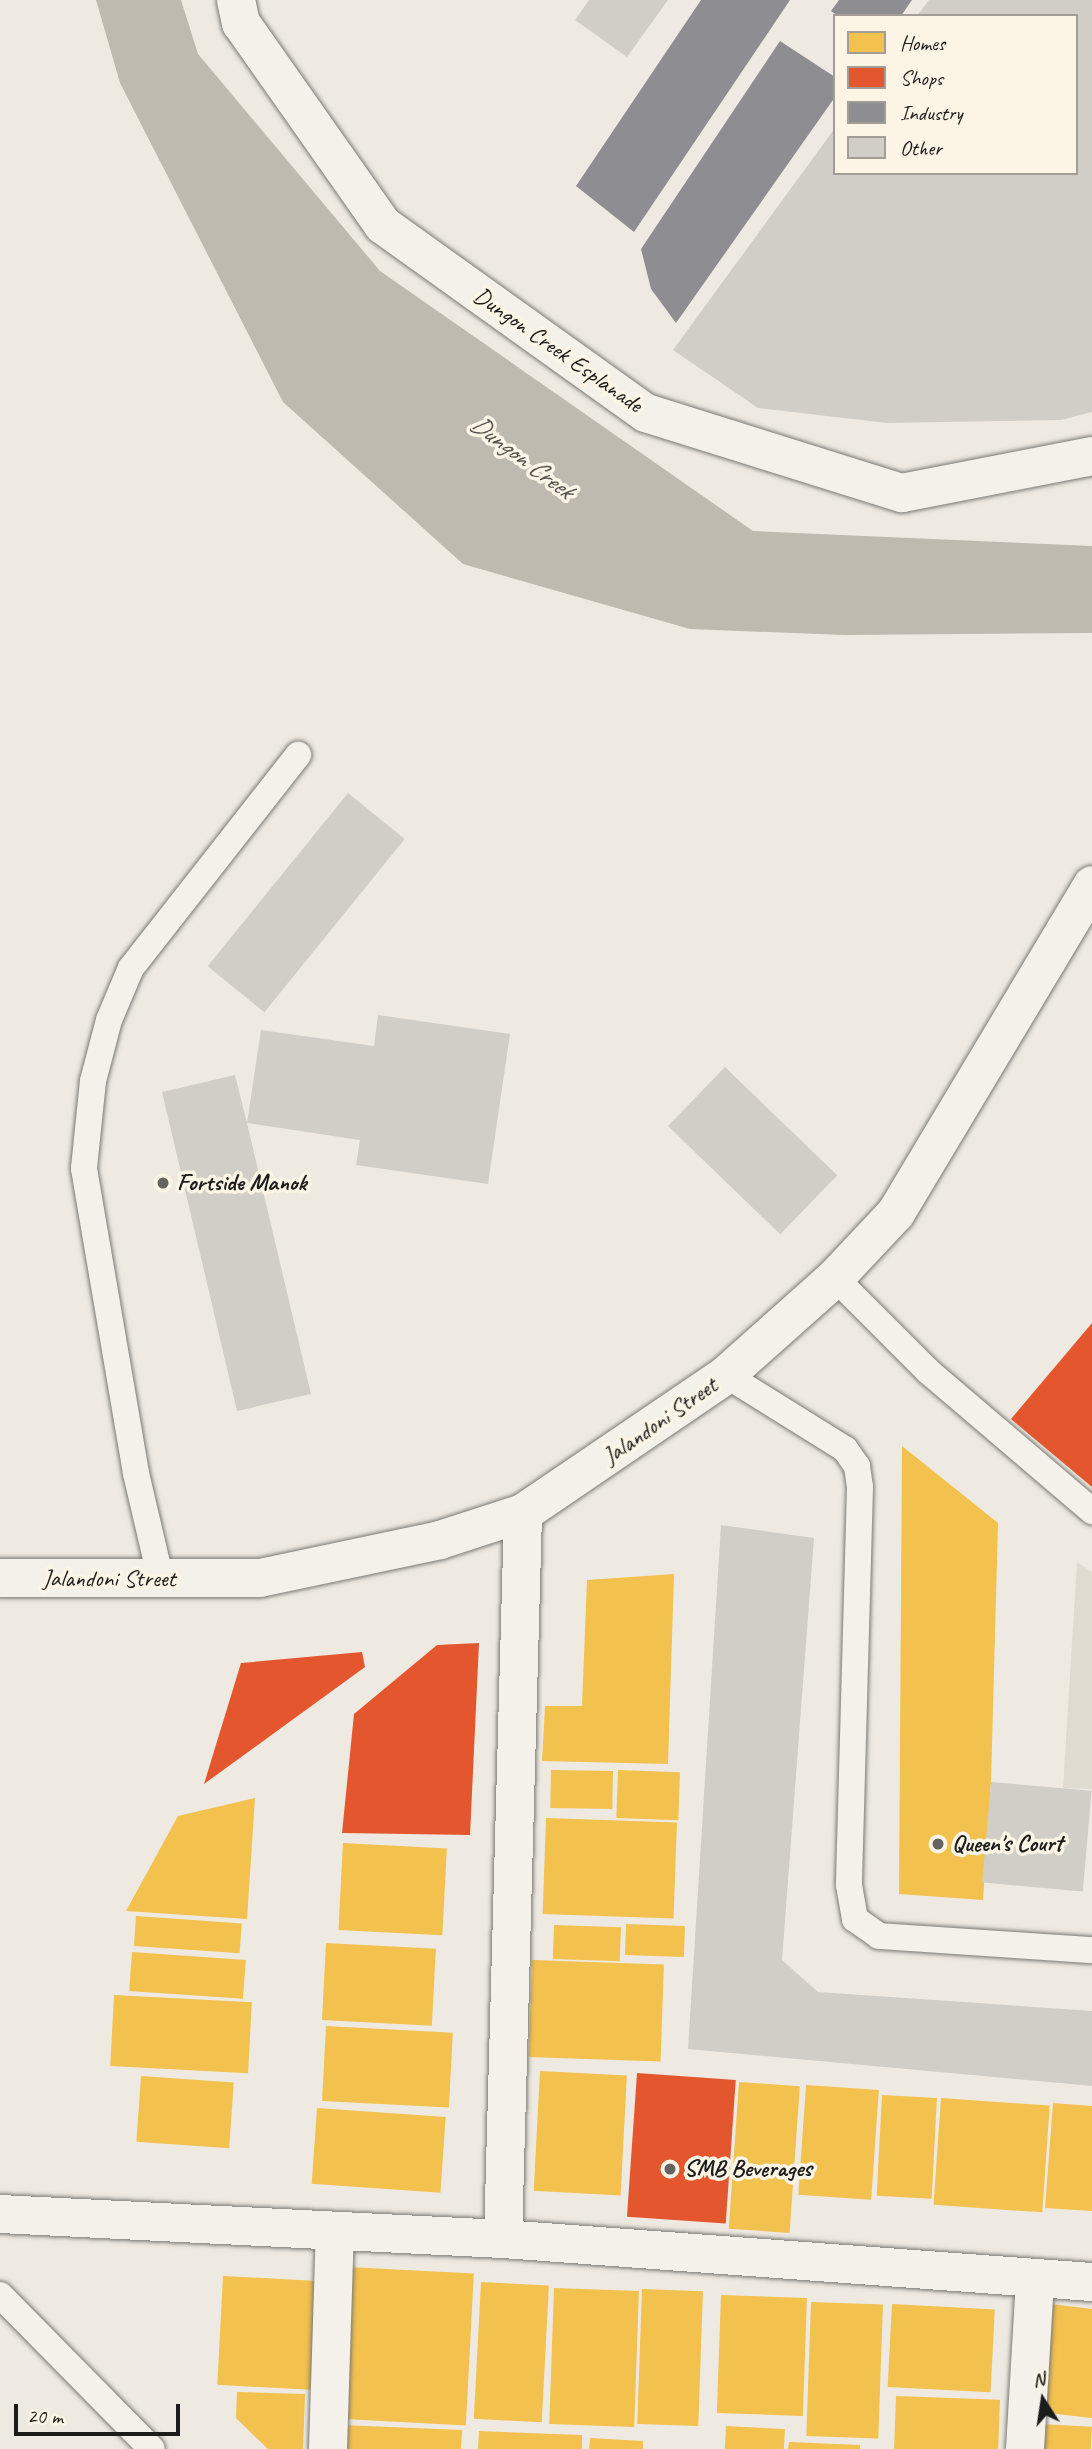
<!DOCTYPE html>
<html>
<head>
<meta charset="utf-8">
<style>
  body { margin:0 }
  #map { position:relative; width:1092px; height:2449px; overflow:hidden; background:#eeeae2; font-family:Caveat,sans-serif }
  div>[style] { position:absolute }
  .green>* { inset:0; background:#dfdbd0 }
  .water>* { inset:0; background:#bebab0 }
  .homes>* { inset:0; background:#f2c14e; transform-origin:0 0 }
  .shops>* { inset:0; background:#e4572e; transform-origin:0 0 }
  .industry>* { inset:0; background:#8d8d92 }
  .building>* { inset:0; background:#d1cec8; transform-origin:0 0 }
  .roads { filter:drop-shadow(0 0 2px #7a7975) drop-shadow(0 0 2px #7a7975) }
  .lane>* { height:26px; margin:-13px; padding:0 13px; transform-origin:13px; border-radius:13px; background:#f4f1ea }
  .street>* { height:38px; margin:-19px; padding:0 19px; transform-origin:19px; border-radius:19px; background:#f4f1ea }
  .secondary>* { height:38px; margin:-19px; padding:0 19px; transform-origin:19px; border-radius:19px; background:#f4f1ea }
  .dots>* { width:19px; height:19px; translate:-50% -50%; box-sizing:border-box; border:4px solid #fcf5e5; border-radius:50% }
  span { translate:-50% -50%; white-space:nowrap; text-align:center; line-height:1.15; -webkit-text-stroke:7px #fcf5e5; paint-order:stroke }
  .street-label { font-size:24px; color:#1c1c1c }
  .poi-label { font-size:24px; color:#1c1c1c; font-weight:700 }
  .left { translate:0 -50%; text-align:left }
  .water-label { font-size:26px; color:#55534f; font-style:italic }
  .legend { position:absolute; left:833px; top:14px; width:245px; height:161px; box-sizing:border-box; background:#fcf5e5; border:2px solid #a29e95; margin:0; padding:9px 12px; list-style:none; font-size:21px; color:#1c1c1c }
  .legend li { display:flex; align-items:center; gap:14px; height:35px }
  .legend b { width:35px; border:2px solid #a29e95 }
  .north { position:absolute; left:1008px; top:2365px; width:70px; height:70px; -webkit-text-stroke:5px #fcf5e5; paint-order:stroke; rotate:348deg; font-size:19px; font-weight:700; line-height:28px; text-align:center; color:#1c1c1c }
  .north::after { content:''; display:block; margin:auto; width:24px; height:32px; background:#1c1c1c; clip-path:polygon(50% 0,100% 100%,50% 72%,0 100%) }
  .scale { position:absolute; left:14px; top:2404px; width:166px; height:32px; box-sizing:border-box; border:4px solid #1c1c1c; border-top:0; padding-left:9px; font-size:21px; line-height:24px; white-space:nowrap; color:#1c1c1c; -webkit-text-stroke:5px #fcf5e5; paint-order:stroke }
</style>
</head>
<body>
<div id="map">
  <div class="green">
    <i style="clip-path:polygon(1077px 1562px,1092px 1572px,1092px 1789px,1063px 1788px)"></i>
  </div>
  <div class="water">
    <i style="clip-path:polygon(96px 0,181px 0,198px 54px,380px 271px,753px 531px,1092px 546px,1092px 633px,844px 635px,690px 629px,463px 564px,283px 402px,120px 83px)"></i>
  </div>
  <div class="homes">
    <i style="clip-path:polygon(902px 1446px,998px 1523px,991px 1782px,983px 1900px,899px 1894px)"></i>
    <i style="clip-path:polygon(674px 1574px,668px 1764px,542px 1761px,545px 1706px,582px 1706px,587px 1580px)"></i>
    <i style="left:551px;top:1770px;width:62px;height:38px;rotate:1deg"></i>
    <i style="left:618px;top:1770px;width:62px;height:48px;rotate:2deg"></i>
    <i style="clip-path:polygon(255px 1798px,247px 1919px,126px 1911px,178px 1816px)"></i>
    <i style="left:546px;top:1818px;width:131px;height:96px;rotate:2deg"></i>
    <i style="left:343px;top:1843px;width:104px;height:87px;rotate:3deg"></i>
    <i style="left:136px;top:1916px;width:106px;height:30px;rotate:4deg"></i>
    <i style="left:626px;top:1924px;width:59px;height:31px;rotate:2deg"></i>
    <i style="left:554px;top:1925px;width:67px;height:34px;rotate:2deg"></i>
    <i style="left:326px;top:1943px;width:110px;height:77px;rotate:3deg"></i>
    <i style="left:132px;top:1952px;width:114px;height:39px;rotate:4deg"></i>
    <i style="left:532px;top:1960px;width:132px;height:97px;rotate:2deg"></i>
    <i style="left:114px;top:1995px;width:138px;height:71px;rotate:3deg"></i>
    <i style="left:326px;top:2026px;width:127px;height:75px;rotate:3deg"></i>
    <i style="left:540px;top:2071px;width:87px;height:120px;rotate:3deg"></i>
    <i style="left:141px;top:2076px;width:93px;height:66px;rotate:4deg"></i>
    <i style="left:739px;top:2082px;width:61px;height:147px;rotate:4deg"></i>
    <i style="left:806px;top:2085px;width:73px;height:110px;rotate:4deg"></i>
    <i style="left:882px;top:2095px;width:55px;height:101px;rotate:3deg"></i>
    <i style="left:941px;top:2098px;width:109px;height:107px;rotate:4deg"></i>
    <i style="clip-path:polygon(1053px 2103px,1092px 2106px,1092px 2211px,1045px 2208px)"></i>
    <i style="left:317px;top:2108px;width:129px;height:76px;rotate:4deg"></i>
    <i style="left:348px;top:2267px;width:126px;height:152px;rotate:3deg"></i>
    <i style="left:223px;top:2276px;width:108px;height:109px;rotate:3deg"></i>
    <i style="left:481px;top:2282px;width:68px;height:137px;rotate:3deg"></i>
    <i style="left:554px;top:2288px;width:85px;height:136px;rotate:2deg"></i>
    <i style="left:642px;top:2289px;width:61px;height:135px;rotate:2deg"></i>
    <i style="left:721px;top:2295px;width:86px;height:118px;rotate:2deg"></i>
    <i style="left:811px;top:2302px;width:72px;height:134px;rotate:2deg"></i>
    <i style="left:892px;top:2304px;width:103px;height:83px;rotate:3deg"></i>
    <i style="clip-path:polygon(1051px 2304px,1092px 2309px,1092px 2418px,1039px 2412px)"></i>
    <i style="clip-path:polygon(237px 2392px,305px 2394px,303px 2449px,268px 2449px,236px 2418px)"></i>
    <i style="left:896px;top:2396px;width:104px;height:53px;rotate:2deg"></i>
    <i style="left:1040px;top:2424px;width:52px;height:25px;rotate:3deg"></i>
    <i style="clip-path:polygon(342px 2425px,462px 2430px,461px 2449px,341px 2449px)"></i>
    <i style="left:726px;top:2426px;width:59px;height:23px;rotate:3deg"></i>
    <i style="clip-path:polygon(479px 2431px,582px 2435px,582px 2449px,478px 2449px)"></i>
    <i style="clip-path:polygon(590px 2438px,643px 2441px,643px 2449px,589px 2449px)"></i>
    <i style="clip-path:polygon(789px 2442px,860px 2445px,860px 2449px,788px 2449px)"></i>
  </div>
  <div class="shops">
    <i style="clip-path:polygon(1092px 1323px,1092px 1487px,1011px 1419px)"></i>
    <i style="clip-path:polygon(479px 1643px,470px 1835px,342px 1833px,354px 1714px,437px 1645px)"></i>
    <i style="clip-path:polygon(362px 1652px,365px 1667px,204px 1784px,241px 1663px)"></i>
    <i style="left:637px;top:2073px;width:99px;height:144px;rotate:4deg"></i>
  </div>
  <div class="industry">
    <i style="clip-path:polygon(701px 0,790px 0,634px 232px,576px 186px)"></i>
    <i style="clip-path:polygon(839px 0,912px 0,901px 16px,838px 16px,831px 11px)"></i>
    <i style="clip-path:polygon(780px 41px,835px 77px,835px 97px,676px 323px,651px 289px,641px 249px)"></i>
  </div>
  <div class="building">
    <i style="clip-path:polygon(589px 0,668px 0,627px 57px,575px 20px)"></i>
    <i style="clip-path:polygon(929px 0,1092px 0,1092px 412px,1061px 420px,887px 423px,758px 408px,673px 350px,835px 128px,835px 173px,1076px 173px,1076px 16px,917px 16px)"></i>
    <i style="left:348px;top:793px;width:73px;height:223px;rotate:39deg"></i>
    <i style="clip-path:polygon(378px 1015px,510px 1034px,488px 1184px,356px 1165px,360px 1140px,247px 1123px,311px 1394px,237px 1411px,162px 1092px,235px 1075px,247px 1123px,261px 1030px,374px 1046px)"></i>
    <i style="left:725px;top:1067px;width:156px;height:82px;rotate:44deg"></i>
    <i style="clip-path:polygon(721px 1525px,814px 1538px,782px 1960px,818px 1992px,1092px 2011px,1092px 2086px,688px 2049px)"></i>
    <i style="left:991px;top:1782px;width:101px;height:101px;rotate:5deg"></i>
  </div>
  <div class="roads">
    <div class="lane">
      <i style="left:835px;top:1278px;width:132px;rotate:45deg"></i>
      <i style="left:928px;top:1371px;width:216px;rotate:40.5deg"></i>
      <i style="left:726px;top:1375px;width:140px;rotate:31.9deg"></i>
      <i style="left:845px;top:1449px;width:21px;rotate:55deg"></i>
      <i style="left:857px;top:1466px;width:21px;rotate:82deg"></i>
      <i style="left:860px;top:1487px;width:398px;rotate:91.6deg"></i>
      <i style="left:849px;top:1885px;width:35px;rotate:80deg"></i>
      <i style="left:855px;top:1919px;width:29px;rotate:35deg"></i>
      <i style="left:879px;top:1936px;width:213px;rotate:3.8deg"></i>
      <i style="left:161px;top:1580px;width:110px;rotate:-103.2deg"></i>
      <i style="left:136px;top:1473px;width:309px;rotate:-99.7deg"></i>
      <i style="left:84px;top:1168px;width:87px;rotate:-84.1deg"></i>
      <i style="left:93px;top:1081px;width:63px;rotate:-75.3deg"></i>
      <i style="left:109px;top:1020px;width:56px;rotate:-67.1deg"></i>
      <i style="left:131px;top:968px;width:271px;rotate:-51.9deg"></i>
      <i style="left:0;top:2295px;width:216px;rotate:45.4deg"></i>
    </div>
    <div class="street">
      <i style="left:236px;top:0;width:24px;rotate:78deg"></i>
      <i style="left:241px;top:23px;width:247px;rotate:54.9deg"></i>
      <i style="left:383px;top:225px;width:323px;rotate:35.6deg"></i>
      <i style="left:646px;top:413px;width:268px;rotate:17.4deg"></i>
      <i style="left:902px;top:493px;width:194px;rotate:-11deg"></i>
      <i style="left:0;top:2214px;width:504px;rotate:2.85deg"></i>
      <i style="left:503px;top:2239px;width:591px;rotate:4.18deg"></i>
      <i style="left:503px;top:2239px;width:726px;rotate:-88.42deg"></i>
      <i style="left:328px;top:2449px;width:217px;rotate:-88.2deg"></i>
      <i style="left:1025px;top:2449px;width:169px;rotate:-86.6deg"></i>
    </div>
    <div class="secondary">
      <i style="left:0;top:1578px;width:260px"></i>
      <i style="left:260px;top:1578px;width:184px;rotate:-11.9deg"></i>
      <i style="left:440px;top:1540px;width:87px;rotate:-18deg"></i>
      <i style="left:523px;top:1513px;width:245px;rotate:-34.2deg"></i>
      <i style="left:726px;top:1375px;width:146px;rotate:-41.7deg"></i>
      <i style="left:835px;top:1278px;width:89px;rotate:-46.8deg"></i>
      <i style="left:896px;top:1213px;width:382px;rotate:-59.1deg"></i>
    </div>
  </div>
  <div class="dots">
    <i style="left:163px;top:1183px;background:#666461"></i>
    <i style="left:938px;top:1844px;background:#666461"></i>
    <i style="left:670px;top:2169px;background:#666461"></i>
  </div>
  <div class="street-label">
    <span style="left:558px;top:350px;rotate:35deg">Dungon Creek Esplanade</span>
    <span style="left:660px;top:1421px;rotate:-35deg">Jalandoni Street</span>
    <span style="left:109px;top:1579px">Jalandoni Street</span>
  </div>
  <div class="poi-label">
    <span class="left" style="left:177px;top:1183px">Fortside Manok</span>
    <span class="left" style="left:952px;top:1844px">Queen's Court</span>
    <span class="left" style="left:684px;top:2169px">SMB Beverages</span>
  </div>
  <div class="water-label">
    <span style="left:522px;top:457px;rotate:37deg">Dungon Creek</span>
  </div>
  <ul class="legend">
  <li><b style="height:19px;background:#f2c14e"></b>Homes</li>
  <li><b style="height:19px;background:#e4572e"></b>Shops</li>
  <li><b style="height:19px;background:#8d8d92"></b>Industry</li>
  <li><b style="height:19px;background:#d1cec8"></b>Other</li>
  </ul>
  <div class="north">N</div>
  <div class="scale">20 m</div>
</div>
</body>
</html>
